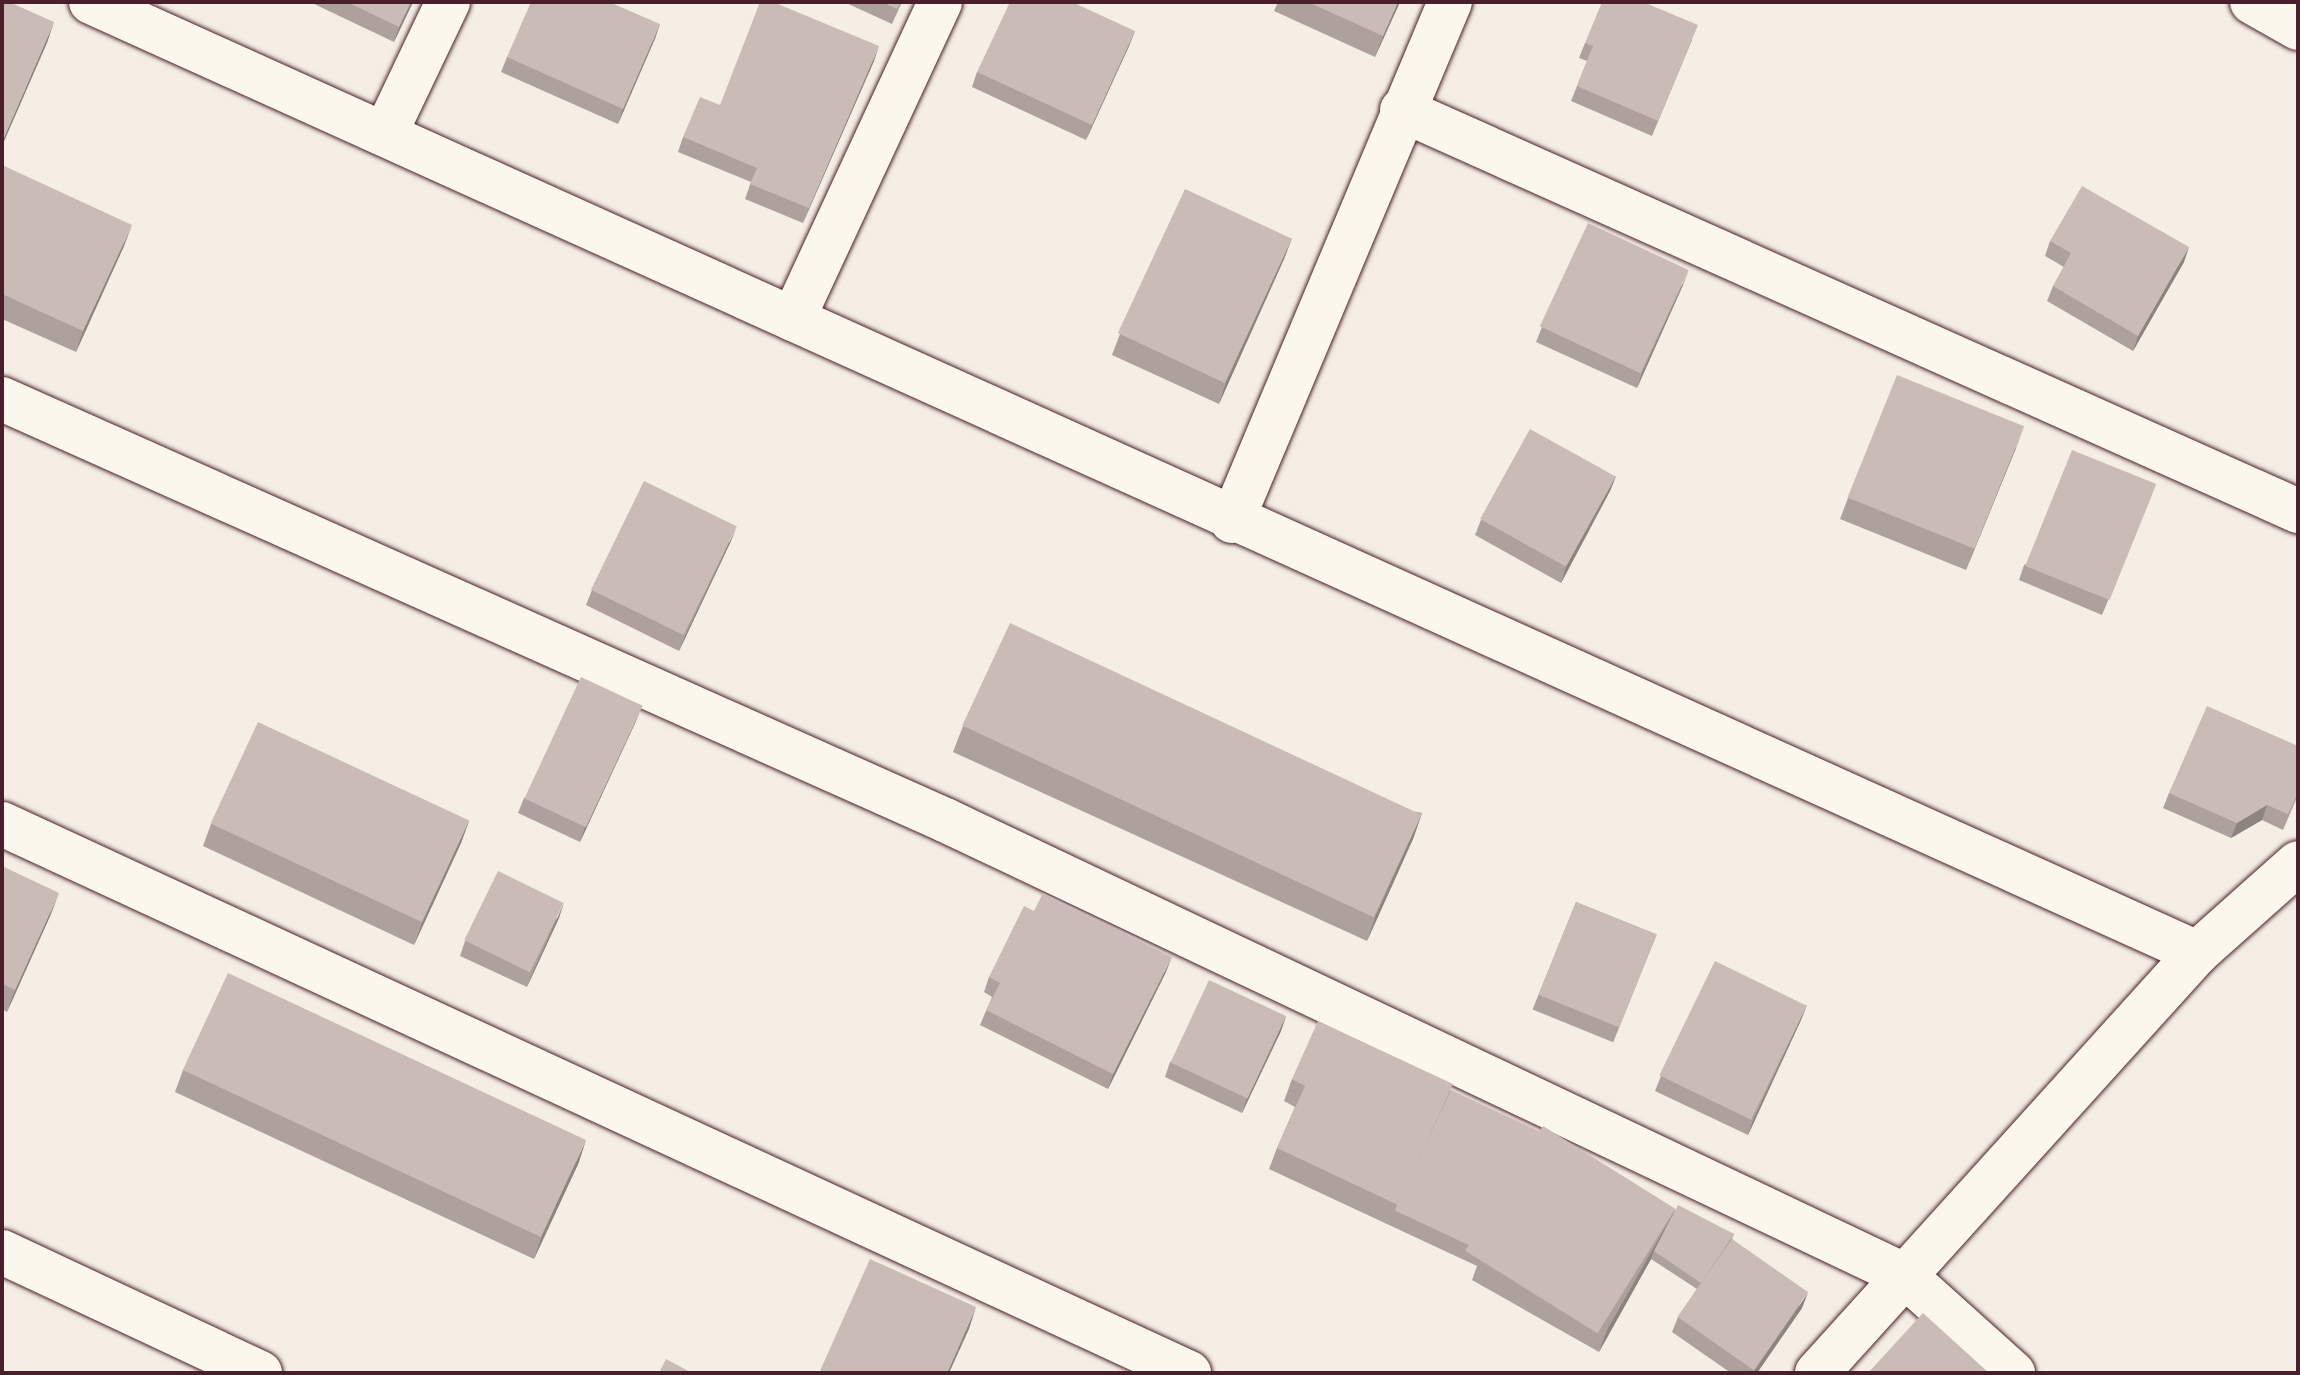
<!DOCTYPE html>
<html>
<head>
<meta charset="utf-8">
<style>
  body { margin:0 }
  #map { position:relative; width:2300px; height:1375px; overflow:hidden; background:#f4eee4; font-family:Mali,sans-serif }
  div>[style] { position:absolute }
  .roads { filter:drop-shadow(0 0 2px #4a1f2b) drop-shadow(0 0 2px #4a1f2b) }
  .street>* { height:44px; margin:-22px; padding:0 22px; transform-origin:22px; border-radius:22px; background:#fbf7ec }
  .wall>* { inset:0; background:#aea19d; transform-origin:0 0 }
  .shaded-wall>* { inset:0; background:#8d837f }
  .building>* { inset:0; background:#cabbb6; transform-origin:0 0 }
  span { translate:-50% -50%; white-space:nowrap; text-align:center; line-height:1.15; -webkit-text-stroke:6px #fbf7ec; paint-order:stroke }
  .frame { position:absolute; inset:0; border:4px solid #4a1f2b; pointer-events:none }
</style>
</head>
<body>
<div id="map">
  <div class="roads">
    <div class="street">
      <i style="left:91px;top:2px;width:2311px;rotate:24.3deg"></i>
      <i style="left:2252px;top:2px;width:53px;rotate:29.5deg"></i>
      <i style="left:1402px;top:110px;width:982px;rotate:24.11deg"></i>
      <i style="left:386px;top:132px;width:144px;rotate:-64.5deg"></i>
      <i style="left:793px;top:319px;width:349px;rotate:-65.1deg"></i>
      <i style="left:2px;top:399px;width:1033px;rotate:24.06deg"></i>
      <i style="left:945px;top:820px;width:1061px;rotate:25.38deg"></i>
      <i style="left:1904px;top:1275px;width:147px;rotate:42deg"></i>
      <i style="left:1232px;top:521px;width:563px;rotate:-67.22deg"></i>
      <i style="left:2px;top:824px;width:1308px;rotate:24.82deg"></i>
      <i style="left:2px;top:1252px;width:285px;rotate:25.1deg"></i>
      <i style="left:1817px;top:1373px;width:566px;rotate:-47.86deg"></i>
      <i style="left:2197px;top:953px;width:135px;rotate:-41.7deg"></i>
    </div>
  </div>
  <div class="wall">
    <i style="clip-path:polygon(310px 2px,413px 2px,394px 42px)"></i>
    <i style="clip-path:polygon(844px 2px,902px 2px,892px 24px)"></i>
    <i style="clip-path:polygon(1278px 2px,1400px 2px,1375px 57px,1274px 11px)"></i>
    <i style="clip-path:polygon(660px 24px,618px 124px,501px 72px,507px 57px)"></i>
    <i style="clip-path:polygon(1135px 31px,1129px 46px,1086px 140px,972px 87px,977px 72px)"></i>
    <i style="clip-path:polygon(1692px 40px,1652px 136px,1571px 101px,1587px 61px,1579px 58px,1585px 43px)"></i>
    <i style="clip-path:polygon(874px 61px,803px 223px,745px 199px,751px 182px,678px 152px,683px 137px,720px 105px)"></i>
    <i style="clip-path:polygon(2px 165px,124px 246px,76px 352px,2px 319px)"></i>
    <i style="clip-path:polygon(1292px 238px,1284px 259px,1219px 404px,1112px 355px,1120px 334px)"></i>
    <i style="clip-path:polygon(2050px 241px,2184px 262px,2133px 351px,2047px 301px,2053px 286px,2064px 267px,2045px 256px)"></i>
    <i style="clip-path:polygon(1683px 285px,1637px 388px,1536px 342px,1542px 327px)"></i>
    <i style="clip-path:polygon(2016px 448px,1966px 570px,1840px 519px,1848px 498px)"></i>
    <i style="clip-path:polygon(1616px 476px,1610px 491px,1561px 583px,1475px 535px,1481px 520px)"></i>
    <i style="clip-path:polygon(2150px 499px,2102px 615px,2019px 580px,2024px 565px)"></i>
    <i style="clip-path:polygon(731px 541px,679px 651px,586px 605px,592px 590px)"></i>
    <i style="clip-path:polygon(636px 721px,580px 842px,518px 813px,524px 798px)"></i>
    <i style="clip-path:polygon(963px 726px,1422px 813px,1413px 839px,1367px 941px,953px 752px)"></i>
    <i style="clip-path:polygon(2169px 793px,2298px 795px,2283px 830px,2262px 820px,2231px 838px,2163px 808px)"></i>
    <i style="clip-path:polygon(469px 821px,461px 843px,414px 945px,203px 846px,211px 824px)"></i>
    <i style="clip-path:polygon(2px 866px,51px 914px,7px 1012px,2px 1009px)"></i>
    <i style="left:1576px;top:902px;width:87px;height:116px;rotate:22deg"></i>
    <i style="clip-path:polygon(559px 918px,527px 987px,460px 956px,465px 941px)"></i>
    <i style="clip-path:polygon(1166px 972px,1108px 1089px,980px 1025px,992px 997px,984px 992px,989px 977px)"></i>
    <i style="clip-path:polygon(1807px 1005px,1801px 1020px,1748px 1135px,1655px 1091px,1661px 1076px)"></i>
    <i style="clip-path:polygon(1286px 1016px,1281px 1031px,1242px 1113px,1165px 1077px,1170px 1062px)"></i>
    <i style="clip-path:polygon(183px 1070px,579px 1162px,534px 1259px,175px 1092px)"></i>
    <i style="clip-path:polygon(1292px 1079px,1451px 1090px,1675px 1210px,1734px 1234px,1732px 1239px,1802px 1308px,1757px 1373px,1731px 1373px,1672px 1332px,1678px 1317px,1697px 1289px,1651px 1259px,1599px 1352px,1472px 1280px,1477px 1266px,1269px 1169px,1277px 1148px,1295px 1107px,1284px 1101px)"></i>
  </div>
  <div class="shaded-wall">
    <i style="clip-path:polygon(411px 2px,413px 2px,394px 42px,399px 27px)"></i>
    <i style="clip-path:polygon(1398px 2px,1400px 2px,1375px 57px,1383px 36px)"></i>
    <i style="clip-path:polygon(54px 22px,47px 43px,2px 146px,2px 142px)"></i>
    <i style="clip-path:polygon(660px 24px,655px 39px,618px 124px,623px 109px)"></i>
    <i style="clip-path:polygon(1135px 31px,1129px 46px,1086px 140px,1092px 125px)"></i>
    <i style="clip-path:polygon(879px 46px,874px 61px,803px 223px,809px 208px)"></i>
    <i style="clip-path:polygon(132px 225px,124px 246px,76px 352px,83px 331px)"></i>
    <i style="clip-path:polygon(1292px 238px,1284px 259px,1219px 404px,1226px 382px)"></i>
    <i style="clip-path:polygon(2189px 247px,2184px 262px,2133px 351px,2138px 336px)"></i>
    <i style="clip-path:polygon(1689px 270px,1683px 285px,1637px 388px,1642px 373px)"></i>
    <i style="clip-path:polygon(2024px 427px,2016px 448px,1966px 570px,1974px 549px)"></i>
    <i style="clip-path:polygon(1616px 476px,1610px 491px,1561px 583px,1566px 567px)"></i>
    <i style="clip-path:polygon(737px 526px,731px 541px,679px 651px,685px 636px)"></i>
    <i style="clip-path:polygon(642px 706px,636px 721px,580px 842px,585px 827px)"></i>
    <i style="clip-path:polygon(2267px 805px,2262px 820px,2231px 838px,2237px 823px)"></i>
    <i style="clip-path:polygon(1422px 813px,1413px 839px,1367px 941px,1376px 915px)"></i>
    <i style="clip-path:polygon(469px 821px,461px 843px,414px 945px,422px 923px)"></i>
    <i style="clip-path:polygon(59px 893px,51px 914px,7px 1012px,15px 990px)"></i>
    <i style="clip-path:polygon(564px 903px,559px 918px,527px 987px,533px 972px)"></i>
    <i style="clip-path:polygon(1172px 957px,1166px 972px,1108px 1089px,1113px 1074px)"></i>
    <i style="clip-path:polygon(1807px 1005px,1801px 1020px,1748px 1135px,1753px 1120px)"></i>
    <i style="clip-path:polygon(1286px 1016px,1281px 1031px,1242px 1113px,1247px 1098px)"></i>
    <i style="clip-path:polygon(586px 1140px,579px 1162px,534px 1259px,541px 1238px)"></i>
    <i style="clip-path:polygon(1675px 1210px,1654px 1251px,1651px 1259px,1599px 1352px,1607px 1330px)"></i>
    <i style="clip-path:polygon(1808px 1293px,1802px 1308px,1757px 1373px,1753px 1373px)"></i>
    <i style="clip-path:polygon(976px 1307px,969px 1329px,949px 1373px,947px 1373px)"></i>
  </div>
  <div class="building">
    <i style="clip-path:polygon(2px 2px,9px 2px,54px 22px,2px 142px)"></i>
    <i style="clip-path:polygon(347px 2px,411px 2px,399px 27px)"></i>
    <i style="clip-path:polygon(531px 2px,609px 2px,660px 24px,623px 109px,507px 57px)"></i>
    <i style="clip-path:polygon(760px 2px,773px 2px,879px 46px,809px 208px,750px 184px,757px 168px,683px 137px,700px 97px,720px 105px)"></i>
    <i style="clip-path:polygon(882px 2px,901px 2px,897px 9px)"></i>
    <i style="clip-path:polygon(1010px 2px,1072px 2px,1135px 31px,1092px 125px,977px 72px)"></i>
    <i style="clip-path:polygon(1308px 2px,1398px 2px,1383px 36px)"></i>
    <i style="clip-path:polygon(1602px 2px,1643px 2px,1698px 25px,1658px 121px,1577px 86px,1593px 46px,1585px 43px)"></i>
    <i style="clip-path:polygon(2px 165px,132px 225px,83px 331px,2px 294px)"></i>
    <i style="clip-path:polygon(2082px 186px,2189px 247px,2138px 336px,2053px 286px,2071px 253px,2050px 241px)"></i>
    <i style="left:1185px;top:189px;width:118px;height:159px;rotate:25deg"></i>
    <i style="left:1588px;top:223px;width:111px;height:114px;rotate:25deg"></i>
    <i style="left:1897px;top:375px;width:137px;height:132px;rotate:22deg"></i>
    <i style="left:1530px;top:429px;width:98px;height:103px;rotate:29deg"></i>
    <i style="left:2072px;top:450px;width:91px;height:125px;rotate:22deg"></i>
    <i style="left:644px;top:481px;width:103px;height:121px;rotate:26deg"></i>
    <i style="left:1010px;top:623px;width:454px;height:113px;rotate:25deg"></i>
    <i style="left:581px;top:677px;width:68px;height:134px;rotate:25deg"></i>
    <i style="clip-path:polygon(2207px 706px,2298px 746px,2298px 793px,2288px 814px,2267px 805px,2237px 823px,2169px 793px)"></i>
    <i style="left:258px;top:722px;width:233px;height:112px;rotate:25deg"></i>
    <i style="clip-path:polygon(2px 866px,59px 893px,15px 990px,2px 984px)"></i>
    <i style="left:498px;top:871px;width:73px;height:77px;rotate:26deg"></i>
    <i style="clip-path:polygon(1043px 893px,1172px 957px,1113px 1074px,986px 1010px,1000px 983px,989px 977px,1024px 906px,1034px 911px)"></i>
    <i style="left:1576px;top:902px;width:87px;height:100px;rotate:22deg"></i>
    <i style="left:1715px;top:961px;width:102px;height:127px;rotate:26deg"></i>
    <i style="left:228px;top:973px;width:395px;height:107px;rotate:25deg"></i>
    <i style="left:1209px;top:980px;width:85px;height:91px;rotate:25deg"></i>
    <i style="clip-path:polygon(1318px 1021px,1453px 1084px,1398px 1205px,1277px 1148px,1305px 1086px,1292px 1079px)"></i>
    <i style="left:1451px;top:1090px;width:98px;height:133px;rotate:25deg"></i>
    <i style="left:1543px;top:1126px;width:156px;height:147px;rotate:32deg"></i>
    <i style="clip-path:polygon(1678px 1205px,1734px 1234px,1701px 1283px,1654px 1251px)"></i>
    <i style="left:1732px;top:1239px;width:93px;height:95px;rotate:35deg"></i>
    <i style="clip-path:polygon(870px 1259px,976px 1307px,947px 1373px,819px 1373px)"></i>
    <i style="clip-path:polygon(1923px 1313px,1989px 1373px,1868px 1373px)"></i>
    <i style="clip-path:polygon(666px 1359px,692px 1373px,659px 1373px)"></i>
  </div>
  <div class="frame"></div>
</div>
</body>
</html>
